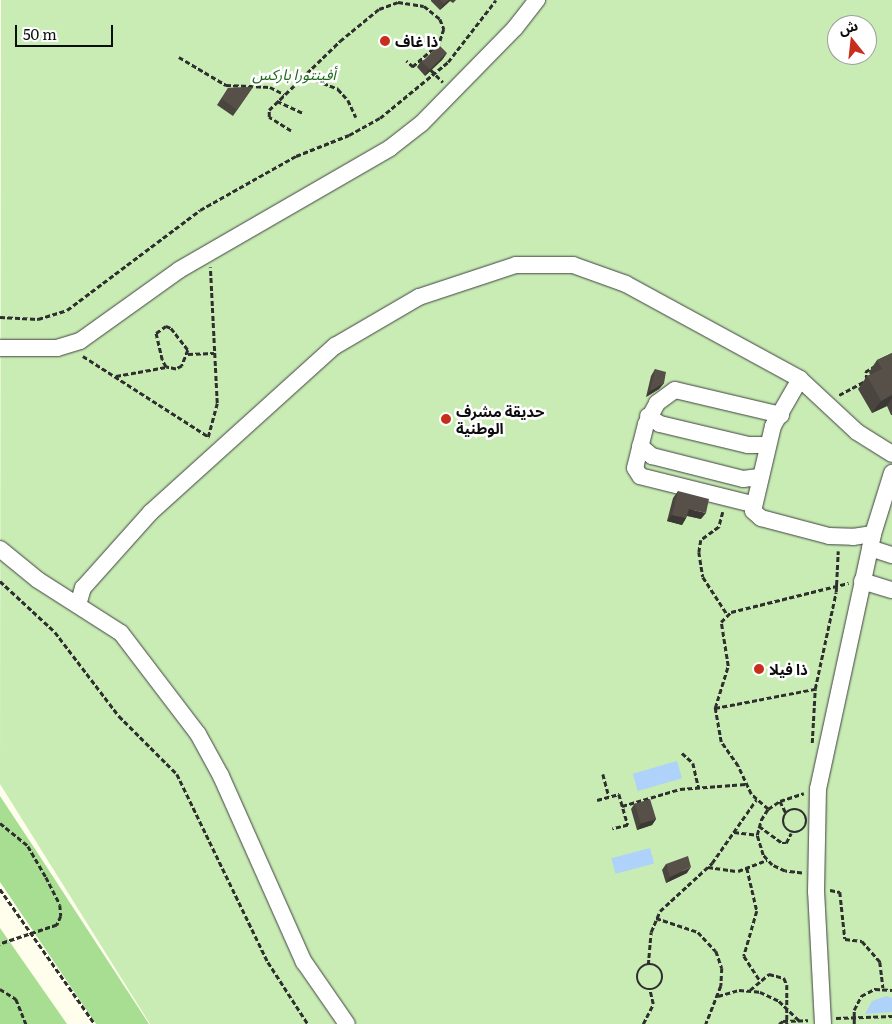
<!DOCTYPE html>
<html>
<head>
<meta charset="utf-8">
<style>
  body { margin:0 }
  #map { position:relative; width:892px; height:1024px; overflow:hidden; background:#fffeed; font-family:Literata,"Noto Sans Arabic",serif }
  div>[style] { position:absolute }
  .green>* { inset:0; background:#c8ecb4 }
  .forest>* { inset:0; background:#a8de92 }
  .water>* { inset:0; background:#aed2fa; transform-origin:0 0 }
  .path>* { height:2.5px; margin-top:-1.25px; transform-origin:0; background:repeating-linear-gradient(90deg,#2f2f2f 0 5px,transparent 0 7.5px) }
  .path>.ring { margin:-1.25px; padding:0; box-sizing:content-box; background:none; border:2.5px solid #2f2f2f; border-radius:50% }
  .roads { filter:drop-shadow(0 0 1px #404040) drop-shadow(0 0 1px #404040) }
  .minor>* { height:16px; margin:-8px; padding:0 8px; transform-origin:8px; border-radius:8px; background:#fff }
  .wall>* { inset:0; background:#4a453f }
  .shaded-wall>* { inset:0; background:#3c3833 }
  .building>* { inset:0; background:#565049; transform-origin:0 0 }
  .dots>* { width:14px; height:14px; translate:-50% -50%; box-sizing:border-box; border:2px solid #fff; border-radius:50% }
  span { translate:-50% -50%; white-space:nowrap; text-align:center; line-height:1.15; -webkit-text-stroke:5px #fff; paint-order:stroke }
  .poi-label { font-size:15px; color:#0d0d0d; font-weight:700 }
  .left { translate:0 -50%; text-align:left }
  .park-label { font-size:15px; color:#1d6919; font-style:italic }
  .north { position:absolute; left:827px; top:15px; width:50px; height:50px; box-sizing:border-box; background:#fff; border:1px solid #9e9e9e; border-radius:50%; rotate:344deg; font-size:14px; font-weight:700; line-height:20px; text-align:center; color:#0d0d0d }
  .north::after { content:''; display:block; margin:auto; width:18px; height:22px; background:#c72e1c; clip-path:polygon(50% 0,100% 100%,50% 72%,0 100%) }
  .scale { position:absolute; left:15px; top:25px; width:98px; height:22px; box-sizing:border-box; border:2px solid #0d0d0d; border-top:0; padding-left:6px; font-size:15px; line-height:18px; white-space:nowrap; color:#0d0d0d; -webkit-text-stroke:4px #fff; paint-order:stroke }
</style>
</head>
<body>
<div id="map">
  <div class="green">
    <i style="clip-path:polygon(evenodd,1px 0,892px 0,892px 1024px,150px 1024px,0 784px,1px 0,837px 25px,867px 25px,867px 55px,837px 55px,837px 25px)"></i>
  </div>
  <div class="forest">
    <i style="clip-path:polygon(0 796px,35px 849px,149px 1024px,96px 1024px,0 882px)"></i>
    <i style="clip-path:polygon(0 928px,67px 1024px,0 1024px)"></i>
  </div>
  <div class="water">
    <i style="left:677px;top:761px;width:18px;height:46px;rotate:74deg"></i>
    <i style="left:650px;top:848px;width:16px;height:40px;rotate:75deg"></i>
    <i style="clip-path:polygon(886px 996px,892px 998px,892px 1012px,865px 1014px,872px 1001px)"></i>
  </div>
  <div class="path">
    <i style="left:179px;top:57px;width:55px;rotate:30.8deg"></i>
    <i style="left:226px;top:85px;width:44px;rotate:2.6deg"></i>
    <i style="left:270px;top:87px;width:16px;rotate:27deg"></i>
    <i style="left:431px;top:70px;width:17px;rotate:45deg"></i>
    <i style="left:302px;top:75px;width:39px;rotate:21deg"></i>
    <i style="left:338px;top:89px;width:15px;rotate:48deg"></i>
    <i style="left:348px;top:100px;width:19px;rotate:65deg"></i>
    <i style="left:277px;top:101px;width:29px;rotate:25deg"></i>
    <i style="left:291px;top:131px;width:26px;rotate:-148deg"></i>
    <i style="left:269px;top:117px;width:7px;rotate:-90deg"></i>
    <i style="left:269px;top:110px;width:99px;rotate:-44.2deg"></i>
    <i style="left:340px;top:41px;width:50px;rotate:-39.4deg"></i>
    <i style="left:379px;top:9px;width:20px;rotate:-20deg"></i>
    <i style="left:398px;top:2px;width:26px;rotate:9deg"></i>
    <i style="left:424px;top:6px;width:21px;rotate:39deg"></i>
    <i style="left:440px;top:19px;width:11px;rotate:68deg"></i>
    <i style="left:444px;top:29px;width:16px;rotate:108deg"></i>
    <i style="left:439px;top:44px;width:35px;rotate:139deg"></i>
    <i style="left:413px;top:67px;width:9px;rotate:-139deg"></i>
    <i style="left:0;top:317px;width:38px;rotate:3deg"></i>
    <i style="left:38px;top:319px;width:30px;rotate:-17deg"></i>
    <i style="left:67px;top:310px;width:166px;rotate:-36.9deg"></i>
    <i style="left:200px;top:210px;width:110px;rotate:-29.4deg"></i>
    <i style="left:296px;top:156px;width:57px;rotate:-21.6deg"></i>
    <i style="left:349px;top:135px;width:35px;rotate:-29deg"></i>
    <i style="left:380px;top:118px;width:88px;rotate:-39.5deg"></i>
    <i style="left:448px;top:62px;width:78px;rotate:-52.3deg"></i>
    <i style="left:166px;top:326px;width:5px;rotate:22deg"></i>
    <i style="left:171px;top:328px;width:28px;rotate:52deg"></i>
    <i style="left:188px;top:350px;width:17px;rotate:111deg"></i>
    <i style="left:182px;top:366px;width:7px;rotate:153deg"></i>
    <i style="left:176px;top:369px;width:10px;rotate:-169deg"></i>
    <i style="left:166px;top:367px;width:8px;rotate:-120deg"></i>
    <i style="left:162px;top:360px;width:28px;rotate:-103deg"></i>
    <i style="left:156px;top:333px;width:12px;rotate:-35deg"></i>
    <i style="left:188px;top:354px;width:26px;rotate:-2deg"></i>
    <i style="left:83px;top:356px;width:150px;rotate:32.7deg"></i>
    <i style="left:116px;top:376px;width:51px;rotate:-10.2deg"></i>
    <i style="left:839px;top:395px;width:32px;rotate:-28deg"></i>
    <i style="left:867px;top:380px;width:8px;rotate:-104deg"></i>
    <i style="left:865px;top:372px;width:12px;rotate:-31deg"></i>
    <i style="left:208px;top:437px;width:35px;rotate:-75deg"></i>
    <i style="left:217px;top:403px;width:136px;rotate:-92.9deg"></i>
    <i style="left:723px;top:512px;width:16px;rotate:105deg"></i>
    <i style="left:719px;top:527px;width:22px;rotate:144deg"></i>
    <i style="left:701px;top:540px;width:12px;rotate:99deg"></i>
    <i style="left:699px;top:552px;width:25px;rotate:81deg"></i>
    <i style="left:703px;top:577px;width:44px;rotate:57deg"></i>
    <i style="left:0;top:581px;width:75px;rotate:42.8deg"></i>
    <i style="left:55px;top:632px;width:106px;rotate:52.7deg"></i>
    <i style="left:119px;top:716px;width:82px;rotate:45deg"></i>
    <i style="left:177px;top:774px;width:209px;rotate:64.2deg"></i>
    <i style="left:268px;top:962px;width:74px;rotate:57.2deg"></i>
    <i style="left:715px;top:708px;width:102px;rotate:-10.8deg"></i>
    <i style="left:812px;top:743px;width:54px;rotate:-86.8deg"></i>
    <i style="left:815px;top:689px;width:99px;rotate:-77.8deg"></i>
    <i style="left:836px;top:592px;width:41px;rotate:-87.2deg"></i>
    <i style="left:682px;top:753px;width:15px;rotate:42deg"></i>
    <i style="left:693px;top:763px;width:26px;rotate:77deg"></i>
    <i style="left:603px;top:774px;width:23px;rotate:75deg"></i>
    <i style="left:597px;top:800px;width:23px;rotate:-15deg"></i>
    <i style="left:619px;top:794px;width:32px;rotate:74deg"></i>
    <i style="left:628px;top:825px;width:16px;rotate:166deg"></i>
    <i style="left:780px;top:801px;width:13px;rotate:63deg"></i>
    <i style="left:622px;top:806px;width:60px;rotate:-16.3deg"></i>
    <i style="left:680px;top:789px;width:66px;rotate:-4.3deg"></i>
    <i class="ring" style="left:783px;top:809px;width:21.5px;height:21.5px"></i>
    <i style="left:768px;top:809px;width:23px;rotate:-139deg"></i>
    <i style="left:751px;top:794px;width:31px;rotate:-115deg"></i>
    <i style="left:738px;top:766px;width:29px;rotate:-125deg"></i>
    <i style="left:721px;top:742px;width:35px;rotate:-100deg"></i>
    <i style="left:715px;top:708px;width:44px;rotate:-72.8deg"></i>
    <i style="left:728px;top:666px;width:45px;rotate:-99deg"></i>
    <i style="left:721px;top:622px;width:14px;rotate:-45deg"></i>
    <i style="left:731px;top:612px;width:121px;rotate:-13.9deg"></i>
    <i style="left:0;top:823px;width:36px;rotate:39deg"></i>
    <i style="left:28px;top:846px;width:36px;rotate:60deg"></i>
    <i style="left:46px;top:877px;width:31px;rotate:63deg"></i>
    <i style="left:60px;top:905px;width:11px;rotate:85deg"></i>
    <i style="left:61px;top:916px;width:10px;rotate:114deg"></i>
    <i style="left:57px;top:925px;width:60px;rotate:161.6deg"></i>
    <i style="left:759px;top:826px;width:29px;rotate:36deg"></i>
    <i style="left:782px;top:843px;width:4px"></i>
    <i style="left:786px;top:843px;width:11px;rotate:-63deg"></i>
    <i style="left:734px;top:832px;width:23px;rotate:7deg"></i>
    <i style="left:708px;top:867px;width:30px;rotate:8deg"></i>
    <i style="left:738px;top:871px;width:31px;rotate:-21deg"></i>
    <i style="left:747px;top:868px;width:44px;rotate:76.9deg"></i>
    <i style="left:757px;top:911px;width:47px;rotate:106.1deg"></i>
    <i style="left:744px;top:956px;width:30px;rotate:57deg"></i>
    <i style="left:802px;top:873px;width:17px;rotate:-173deg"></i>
    <i style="left:785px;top:871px;width:14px;rotate:-155deg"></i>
    <i style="left:772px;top:865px;width:13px;rotate:-132deg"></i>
    <i style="left:763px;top:855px;width:21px;rotate:-107deg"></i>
    <i style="left:757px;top:835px;width:16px;rotate:-75deg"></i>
    <i style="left:761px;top:820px;width:13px;rotate:-58deg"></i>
    <i style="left:768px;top:809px;width:14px;rotate:-34deg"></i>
    <i style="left:780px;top:801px;width:25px;rotate:-18deg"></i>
    <i style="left:0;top:889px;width:165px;rotate:54.9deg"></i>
    <i style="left:830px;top:890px;width:10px;rotate:11deg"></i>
    <i style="left:840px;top:892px;width:47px;rotate:83.9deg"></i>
    <i style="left:845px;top:939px;width:17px;rotate:7deg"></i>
    <i style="left:862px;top:941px;width:28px;rotate:49deg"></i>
    <i style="left:880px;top:962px;width:26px;rotate:83deg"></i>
    <i style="left:656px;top:918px;width:44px;rotate:18.4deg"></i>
    <i style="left:698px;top:932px;width:26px;rotate:47deg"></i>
    <i style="left:716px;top:951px;width:18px;rotate:71deg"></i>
    <i style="left:722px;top:968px;width:18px;rotate:93deg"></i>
    <i style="left:721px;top:986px;width:41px;rotate:111.5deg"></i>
    <i class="ring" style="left:637px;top:964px;width:23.5px;height:23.5px"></i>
    <i style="left:648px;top:965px;width:33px;rotate:-85deg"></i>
    <i style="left:651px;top:932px;width:23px;rotate:-67deg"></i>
    <i style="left:660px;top:911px;width:71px;rotate:-42.7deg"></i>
    <i style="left:712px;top:863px;width:77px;rotate:-55.1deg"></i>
    <i style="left:0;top:989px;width:19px;rotate:32deg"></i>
    <i style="left:16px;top:999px;width:27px;rotate:68deg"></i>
    <i style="left:750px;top:990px;width:25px;rotate:-40deg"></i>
    <i style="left:769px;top:974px;width:16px;rotate:15deg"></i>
    <i style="left:784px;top:978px;width:8px;rotate:67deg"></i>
    <i style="left:787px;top:985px;width:39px;rotate:90deg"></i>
    <i style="left:718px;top:996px;width:22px;rotate:-16deg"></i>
    <i style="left:739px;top:990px;width:21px;rotate:5deg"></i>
    <i style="left:760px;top:992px;width:21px;rotate:25deg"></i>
    <i style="left:779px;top:1001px;width:28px;rotate:44deg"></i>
    <i style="left:836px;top:1018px;width:56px;rotate:-2deg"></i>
    <i style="left:643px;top:1024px;width:22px;rotate:-63deg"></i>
    <i style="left:653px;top:1004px;width:13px;rotate:-103deg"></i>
    <i style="left:779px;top:1024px;width:5px;rotate:-37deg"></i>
    <i style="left:783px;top:1021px;width:25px;rotate:-2deg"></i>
    <i style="left:854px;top:1024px;width:14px;rotate:-90deg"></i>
    <i style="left:854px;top:1010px;width:16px;rotate:-63deg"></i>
    <i style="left:861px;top:996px;width:16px;rotate:-27deg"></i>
    <i style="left:875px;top:989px;width:17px;rotate:3deg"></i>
  </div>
  <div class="roads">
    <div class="minor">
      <i style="left:0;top:348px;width:57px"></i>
      <i style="left:57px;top:348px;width:24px;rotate:-17deg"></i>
      <i style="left:80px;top:341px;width:122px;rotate:-35.6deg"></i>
      <i style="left:179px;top:270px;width:244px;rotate:-30deg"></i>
      <i style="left:390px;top:148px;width:39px;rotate:-38deg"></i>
      <i style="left:421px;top:124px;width:134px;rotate:-45.6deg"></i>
      <i style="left:515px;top:28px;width:36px;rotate:-52deg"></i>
      <i style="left:800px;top:379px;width:54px;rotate:119.9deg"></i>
      <i style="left:773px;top:426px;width:87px;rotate:103.2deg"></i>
      <i style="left:753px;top:511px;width:11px;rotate:41deg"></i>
      <i style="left:761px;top:518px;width:70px;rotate:14.8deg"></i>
      <i style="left:829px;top:536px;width:24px;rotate:2deg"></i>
      <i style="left:853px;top:537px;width:20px;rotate:-9deg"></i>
      <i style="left:648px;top:416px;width:14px;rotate:34deg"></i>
      <i style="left:660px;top:424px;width:90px;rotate:13.4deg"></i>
      <i style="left:748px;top:445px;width:20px"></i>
      <i style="left:640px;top:446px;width:16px;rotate:40deg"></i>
      <i style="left:652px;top:456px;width:94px;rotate:14.2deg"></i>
      <i style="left:743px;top:479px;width:16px;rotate:-7deg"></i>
      <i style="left:752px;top:504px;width:115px;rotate:-166deg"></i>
      <i style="left:640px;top:476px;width:9px;rotate:-122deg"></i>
      <i style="left:635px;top:468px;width:45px;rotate:-76deg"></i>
      <i style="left:646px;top:424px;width:24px;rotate:-62deg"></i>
      <i style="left:657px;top:403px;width:22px;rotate:-36deg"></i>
      <i style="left:675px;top:390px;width:109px;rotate:13.3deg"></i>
      <i style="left:870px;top:548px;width:23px;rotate:18deg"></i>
      <i style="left:0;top:549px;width:49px;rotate:39.2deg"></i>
      <i style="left:38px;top:580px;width:98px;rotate:32.6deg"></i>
      <i style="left:121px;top:633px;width:127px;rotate:52.7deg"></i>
      <i style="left:198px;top:734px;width:48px;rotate:61.3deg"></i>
      <i style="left:221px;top:776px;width:204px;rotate:66deg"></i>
      <i style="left:304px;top:962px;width:75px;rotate:55.3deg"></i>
      <i style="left:862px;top:581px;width:31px;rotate:17deg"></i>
      <i style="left:78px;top:605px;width:18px;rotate:-74deg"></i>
      <i style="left:83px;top:588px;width:102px;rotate:-48.2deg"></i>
      <i style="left:151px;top:512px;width:248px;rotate:-42.1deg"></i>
      <i style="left:335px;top:346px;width:97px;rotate:-30.3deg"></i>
      <i style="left:419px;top:297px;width:102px;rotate:-18.3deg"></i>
      <i style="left:516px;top:265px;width:57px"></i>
      <i style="left:573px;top:265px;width:56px;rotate:19.7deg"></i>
      <i style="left:626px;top:284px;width:198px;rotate:28.6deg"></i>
      <i style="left:800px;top:379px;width:78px;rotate:42.9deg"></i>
      <i style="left:857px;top:432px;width:41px;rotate:32.2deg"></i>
      <i style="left:823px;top:1024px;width:132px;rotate:-93deg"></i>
      <i style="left:816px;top:892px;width:103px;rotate:-88.9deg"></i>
      <i style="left:818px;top:789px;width:261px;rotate:-77.8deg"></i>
      <i style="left:873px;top:534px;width:64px;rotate:-72.7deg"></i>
    </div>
  </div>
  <div class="wall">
    <i style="clip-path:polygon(431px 0,456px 0,453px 3px,450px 1px,440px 10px,431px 1px)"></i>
    <i style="clip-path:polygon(447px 53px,442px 60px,425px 76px,417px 67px,421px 61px)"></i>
    <i style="clip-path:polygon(253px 87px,233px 116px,217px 105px,228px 88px)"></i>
    <i style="clip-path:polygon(892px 353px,892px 415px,891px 415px,887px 406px,872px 413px,858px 389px,867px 376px,870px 375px,869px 372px,877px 360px)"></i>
    <i style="clip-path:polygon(655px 369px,664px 383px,659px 389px,646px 397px,651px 376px)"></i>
    <i style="clip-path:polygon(678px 491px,701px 519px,687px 516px,686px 518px,682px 525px,667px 521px,673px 498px)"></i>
    <i style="clip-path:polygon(635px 803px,656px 819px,652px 825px,637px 830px,631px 809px)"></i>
    <i style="clip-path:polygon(666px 864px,687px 873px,666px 883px,662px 870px)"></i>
  </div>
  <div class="shaded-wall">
    <i style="clip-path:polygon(449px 0,451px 0,440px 10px,444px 4px)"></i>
    <i style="clip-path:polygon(447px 53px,442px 60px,425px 76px,429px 69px)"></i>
    <i style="clip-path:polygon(664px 383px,659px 389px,646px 397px,650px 391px)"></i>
    <i style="clip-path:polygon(892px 395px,892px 398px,887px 406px,872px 413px,881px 401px)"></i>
    <i style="clip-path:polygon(689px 509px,706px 513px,701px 519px,684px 515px)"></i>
    <i style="clip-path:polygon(672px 515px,686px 518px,682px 525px,667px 521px)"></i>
    <i style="clip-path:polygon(656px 819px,652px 825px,637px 830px,641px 823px)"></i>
    <i style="clip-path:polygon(691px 867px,687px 873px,666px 883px,670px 877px)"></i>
  </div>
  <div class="building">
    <i style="clip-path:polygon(440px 0,449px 0,444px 4px)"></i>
    <i style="left:439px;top:45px;width:11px;height:24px;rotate:45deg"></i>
    <i style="clip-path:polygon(253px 87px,237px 110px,222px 99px,228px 88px)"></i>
    <i style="clip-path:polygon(892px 353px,892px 395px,881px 401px,867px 376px,882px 369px,877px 360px)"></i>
    <i style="clip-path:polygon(655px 369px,666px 372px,664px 383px,650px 391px)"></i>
    <i style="clip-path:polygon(678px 491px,709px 499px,706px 513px,689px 509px,686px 518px,672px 515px)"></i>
    <i style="left:650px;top:799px;width:21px;height:16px;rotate:73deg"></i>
    <i style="clip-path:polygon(688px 856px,691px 867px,670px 877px,666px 864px)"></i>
  </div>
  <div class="dots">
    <i style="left:385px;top:41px;background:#c72e1c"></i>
    <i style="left:446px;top:419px;background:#c72e1c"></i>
    <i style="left:759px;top:669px;background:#c72e1c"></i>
  </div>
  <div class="poi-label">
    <span class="left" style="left:395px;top:41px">ذا غاف</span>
    <span class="left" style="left:456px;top:419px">حديقة مشرف<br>الوطنية</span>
    <span class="left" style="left:769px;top:669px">ذا فيلا</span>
  </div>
  <div class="park-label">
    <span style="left:294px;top:74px">أفينتورا باركس</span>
  </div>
  <div class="north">ش</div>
  <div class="scale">50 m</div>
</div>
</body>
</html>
